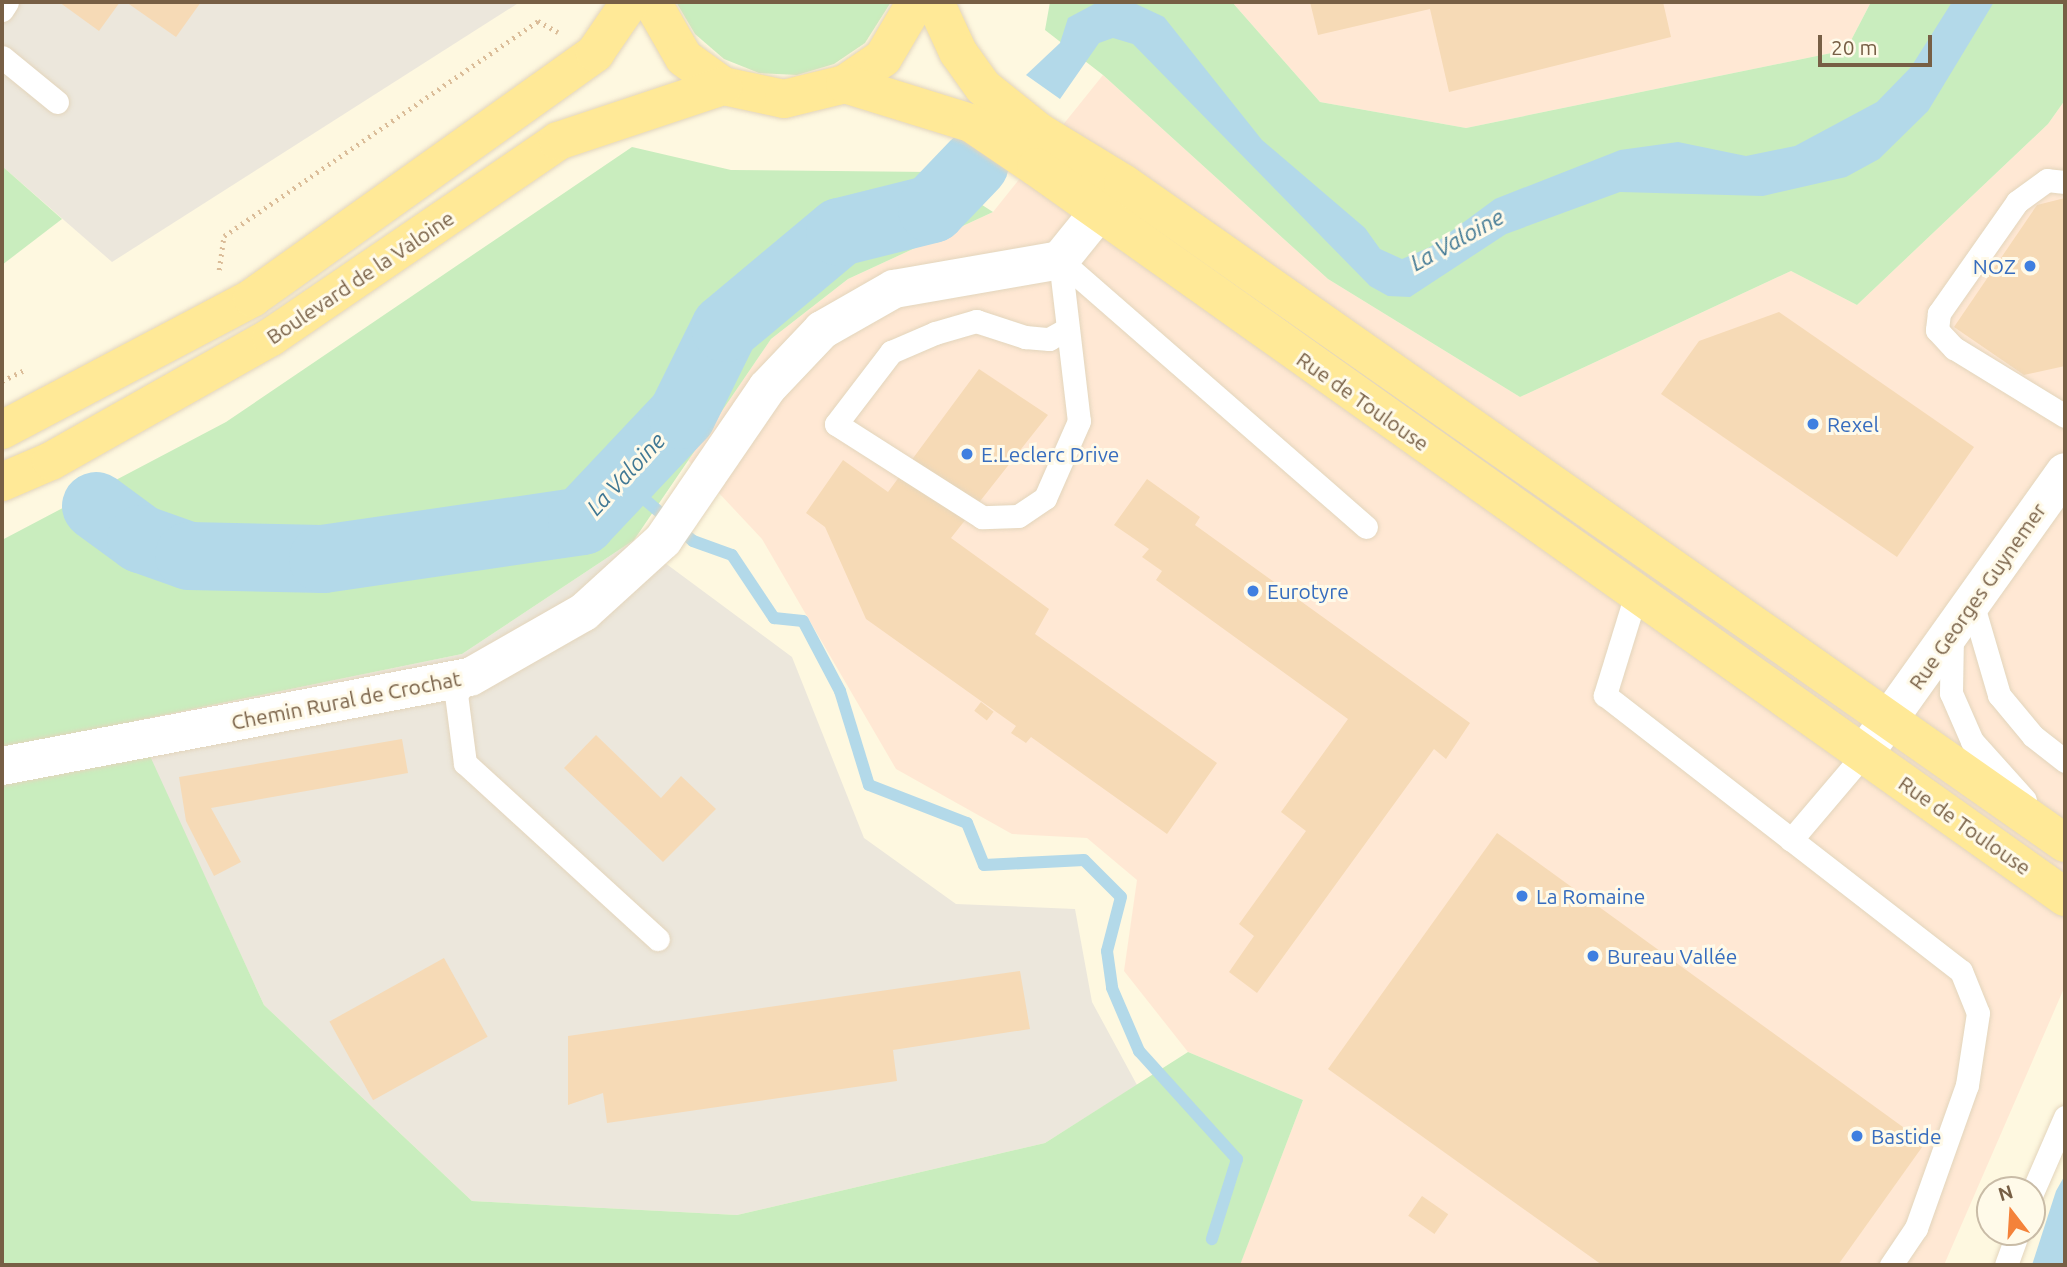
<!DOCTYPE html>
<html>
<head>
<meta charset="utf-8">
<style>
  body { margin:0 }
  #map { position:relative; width:2067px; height:1267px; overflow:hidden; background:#fef8e0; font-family:Ubuntu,sans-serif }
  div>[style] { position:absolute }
  .commercial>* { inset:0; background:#ffe8d4 }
  .industrial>* { inset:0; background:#ece7dc }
  .green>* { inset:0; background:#c9edbe }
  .water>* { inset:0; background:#b3d9e9 }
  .stream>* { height:12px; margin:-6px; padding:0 6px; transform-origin:6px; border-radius:6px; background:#b3d9e9 }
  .river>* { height:68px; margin:-34px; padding:0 34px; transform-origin:34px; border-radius:34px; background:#b3d9e9 }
  .building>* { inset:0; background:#f6dab6; transform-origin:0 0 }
  .path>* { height:4.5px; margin-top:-2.25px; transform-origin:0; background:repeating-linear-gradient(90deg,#dbbd99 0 2px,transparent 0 7px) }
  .roads { filter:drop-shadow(0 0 2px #e3d5bc) drop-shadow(0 0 2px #e3d5bc) }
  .lane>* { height:23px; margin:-11.5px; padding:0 11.5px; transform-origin:11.5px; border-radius:11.5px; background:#fff }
  .street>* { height:38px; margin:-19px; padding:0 19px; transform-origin:19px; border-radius:19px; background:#fff }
  .primary>* { height:38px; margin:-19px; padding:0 19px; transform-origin:19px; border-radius:19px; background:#ffe997 }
  .dots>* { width:19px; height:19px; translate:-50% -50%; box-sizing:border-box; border:4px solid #fffae9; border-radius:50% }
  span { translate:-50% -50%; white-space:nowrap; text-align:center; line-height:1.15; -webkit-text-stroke:6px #fffae9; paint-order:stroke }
  .shop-label { font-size:21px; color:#366cbe }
  .right { translate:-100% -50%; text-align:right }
  .left { translate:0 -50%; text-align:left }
  .street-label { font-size:21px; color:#775f45 }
  .water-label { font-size:23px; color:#407894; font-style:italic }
  .frame { position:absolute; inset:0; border:4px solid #775f45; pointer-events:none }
  .north { position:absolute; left:1976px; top:1176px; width:70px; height:70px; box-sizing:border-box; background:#fffae9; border:2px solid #c9bca7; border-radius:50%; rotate:343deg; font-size:19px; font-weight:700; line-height:28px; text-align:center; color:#775f45 }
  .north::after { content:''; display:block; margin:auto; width:24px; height:32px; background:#f4823a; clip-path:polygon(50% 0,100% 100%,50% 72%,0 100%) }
  .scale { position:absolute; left:1818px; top:35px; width:114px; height:32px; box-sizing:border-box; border:4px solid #775f45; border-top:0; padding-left:9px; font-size:21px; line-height:24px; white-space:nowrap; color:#775f45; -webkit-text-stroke:5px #fffae9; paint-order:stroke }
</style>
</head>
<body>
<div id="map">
  <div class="commercial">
    <i style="clip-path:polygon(1232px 2px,1871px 2px,1846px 50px,1466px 128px,1320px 102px)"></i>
    <i style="clip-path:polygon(1103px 75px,1328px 279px,1520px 397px,1791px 271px,1857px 305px,2048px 124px,2065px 100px,2065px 986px,1944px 1265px,1240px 1264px,1303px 1100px,1188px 1052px,1124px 971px,1137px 880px,1087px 838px,1012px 834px,896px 769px,762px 539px,688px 460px,771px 339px,848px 279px,993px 212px)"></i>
  </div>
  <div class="industrial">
    <i style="clip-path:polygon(2px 2px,520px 2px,112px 262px,2px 166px)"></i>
    <i style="clip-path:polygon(634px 540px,792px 657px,864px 838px,956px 904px,1075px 909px,1092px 1002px,1137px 1085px,1045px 1143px,737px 1215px,472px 1201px,264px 1005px,133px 721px,462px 654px)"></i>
  </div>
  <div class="green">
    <i style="clip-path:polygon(676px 2px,891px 2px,865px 43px,834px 64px,797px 75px,759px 73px,724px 59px,695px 34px)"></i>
    <i style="clip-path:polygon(1050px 2px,1232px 2px,1320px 102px,1466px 128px,1846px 50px,1871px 2px,2065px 2px,2065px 100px,2048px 124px,1857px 305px,1791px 271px,1520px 397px,1328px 279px,1103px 75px,1045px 30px)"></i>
    <i style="clip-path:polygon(632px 147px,731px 170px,931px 172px,993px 212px,848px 279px,771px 339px,634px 540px,462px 654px,134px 721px,264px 1005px,472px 1201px,737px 1215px,1045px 1143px,1188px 1052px,1303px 1100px,1240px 1265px,2px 1265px,2px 540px,226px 422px)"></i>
    <i style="clip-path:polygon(2px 166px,62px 219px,2px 265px)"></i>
  </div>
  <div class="water">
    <i style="clip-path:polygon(1098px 2px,1134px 3px,1164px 17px,1262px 140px,1365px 228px,1380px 249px,1402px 259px,1430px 247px,1495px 199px,1620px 150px,1678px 142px,1746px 156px,1795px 146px,1877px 102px,1911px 67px,1952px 2px,1994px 2px,1928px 111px,1879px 159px,1846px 177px,1763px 196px,1620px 192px,1506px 234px,1410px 297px,1388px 296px,1370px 286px,1133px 44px,1113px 38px,1099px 43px,1060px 99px,1026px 75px,1060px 43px,1068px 18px)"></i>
    <i style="clip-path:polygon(2065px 1175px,2065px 1265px,2032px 1265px,2056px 1191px)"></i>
  </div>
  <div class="stream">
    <i style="left:621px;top:479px;width:95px;rotate:40.7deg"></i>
    <i style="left:693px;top:541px;width:41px;rotate:19.7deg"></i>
    <i style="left:732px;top:555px;width:76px;rotate:56.3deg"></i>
    <i style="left:774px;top:618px;width:29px;rotate:6deg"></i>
    <i style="left:803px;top:621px;width:79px;rotate:62.1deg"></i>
    <i style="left:840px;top:691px;width:98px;rotate:72.9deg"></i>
    <i style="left:869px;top:785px;width:105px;rotate:21.2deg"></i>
    <i style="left:967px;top:823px;width:45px;rotate:68deg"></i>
    <i style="left:984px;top:865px;width:100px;rotate:-2.9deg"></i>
    <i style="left:1084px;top:860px;width:52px;rotate:45deg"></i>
    <i style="left:1121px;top:897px;width:56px;rotate:104.5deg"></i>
    <i style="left:1107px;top:951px;width:37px;rotate:82deg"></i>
    <i style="left:1112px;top:988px;width:69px;rotate:66.8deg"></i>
    <i style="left:1139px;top:1051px;width:146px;rotate:47.8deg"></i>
    <i style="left:1237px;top:1159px;width:84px;rotate:107.4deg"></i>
  </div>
  <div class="river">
    <i style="left:96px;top:506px;width:56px;rotate:36.3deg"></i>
    <i style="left:141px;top:539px;width:51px;rotate:19.5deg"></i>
    <i style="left:189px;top:556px;width:134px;rotate:1.3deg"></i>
    <i style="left:323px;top:559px;width:262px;rotate:-8.3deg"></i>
    <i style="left:582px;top:521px;width:146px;rotate:-46.7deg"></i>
    <i style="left:682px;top:415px;width:97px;rotate:-63.7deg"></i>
    <i style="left:725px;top:328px;width:150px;rotate:-39.9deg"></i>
    <i style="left:840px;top:232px;width:95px;rotate:-14deg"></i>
    <i style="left:932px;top:209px;width:62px;rotate:-46.3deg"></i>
  </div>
  <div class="building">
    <i style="clip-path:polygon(59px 2px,120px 2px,99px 31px)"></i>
    <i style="clip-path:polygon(126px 2px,201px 2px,176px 37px)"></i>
    <i style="clip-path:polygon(1310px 2px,1663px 2px,1671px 37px,1449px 92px,1430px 9px,1318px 35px)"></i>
    <i style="clip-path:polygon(2065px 198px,2065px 366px,2024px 375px,1954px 327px,2037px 205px)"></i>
    <i style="clip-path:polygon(1779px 312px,1974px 447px,1897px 557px,1661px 394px,1699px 341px)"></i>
    <i style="clip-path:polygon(979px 369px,1048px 415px,951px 538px,1049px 609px,1035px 634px,1217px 763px,1167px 834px,1031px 737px,1026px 743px,1011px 733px,1016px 726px,866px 619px,825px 527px,806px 513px,843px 460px,888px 492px)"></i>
    <i style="clip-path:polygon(1147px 479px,1200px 517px,1195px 525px,1470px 723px,1446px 759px,1434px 749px,1257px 993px,1229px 972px,1254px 936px,1239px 924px,1306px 831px,1281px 812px,1348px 719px,1156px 580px,1162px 571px,1142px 557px,1149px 549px,1114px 525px)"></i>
    <i style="left:981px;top:702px;width:16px;height:11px;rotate:38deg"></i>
    <i style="clip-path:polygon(596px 735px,661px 798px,681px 776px,716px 809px,663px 862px,564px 768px)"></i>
    <i style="clip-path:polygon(402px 739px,408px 773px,211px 808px,241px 862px,214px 876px,186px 821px,179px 777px)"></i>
    <i style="clip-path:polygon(1497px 833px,1925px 1143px,1838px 1265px,1602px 1265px,1328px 1069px)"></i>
    <i style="left:444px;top:958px;width:90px;height:131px;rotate:61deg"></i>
    <i style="clip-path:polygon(1020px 971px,1030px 1029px,893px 1050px,897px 1081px,607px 1123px,603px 1093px,568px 1105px,568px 1036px)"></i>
    <i style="left:1422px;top:1196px;width:32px;height:24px;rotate:35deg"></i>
  </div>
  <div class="path">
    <i style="left:219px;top:270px;width:34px;rotate:-82deg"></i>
    <i style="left:224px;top:236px;width:381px;rotate:-34.4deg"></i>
    <i style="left:538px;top:21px;width:23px;rotate:29deg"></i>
    <i style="left:2px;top:381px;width:25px;rotate:-26deg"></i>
  </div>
  <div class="roads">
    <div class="lane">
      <i style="left:2px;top:10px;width:9px;rotate:-58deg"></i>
      <i style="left:2px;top:57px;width:71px;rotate:39.3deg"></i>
      <i style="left:2065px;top:182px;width:18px;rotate:-174deg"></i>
      <i style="left:2047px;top:180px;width:37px;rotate:144deg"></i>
      <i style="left:2017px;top:202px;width:136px;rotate:125.1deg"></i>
      <i style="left:1939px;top:313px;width:17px;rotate:97deg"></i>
      <i style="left:1937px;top:330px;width:25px;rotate:47deg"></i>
      <i style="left:1954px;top:348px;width:130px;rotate:31.5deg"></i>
      <i style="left:1060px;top:260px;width:162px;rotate:83.3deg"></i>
      <i style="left:1079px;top:421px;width:84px;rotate:113.8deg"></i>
      <i style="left:1045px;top:498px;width:32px;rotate:146deg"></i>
      <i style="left:1018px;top:516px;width:36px;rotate:178deg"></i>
      <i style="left:982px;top:517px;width:173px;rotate:-147.5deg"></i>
      <i style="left:836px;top:424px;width:91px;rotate:-52.6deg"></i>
      <i style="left:891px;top:352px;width:48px;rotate:-23.4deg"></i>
      <i style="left:935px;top:333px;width:43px;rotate:-16.3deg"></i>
      <i style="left:976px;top:321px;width:52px;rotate:18.1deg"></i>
      <i style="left:1025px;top:337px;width:24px;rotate:5deg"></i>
      <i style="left:1049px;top:339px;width:21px;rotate:-29deg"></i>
      <i style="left:1060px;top:260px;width:406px;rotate:41.1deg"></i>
      <i style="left:1636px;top:594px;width:106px;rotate:107.1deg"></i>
      <i style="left:1605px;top:695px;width:450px;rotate:37.8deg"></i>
      <i style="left:1961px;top:971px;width:45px;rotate:68deg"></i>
      <i style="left:1978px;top:1013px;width:73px;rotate:98.7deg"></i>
      <i style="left:1967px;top:1085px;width:152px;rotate:109.6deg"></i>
      <i style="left:1916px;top:1228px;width:45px;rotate:124deg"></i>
      <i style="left:1971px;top:599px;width:100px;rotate:73.7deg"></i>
      <i style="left:1999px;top:695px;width:53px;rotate:50.3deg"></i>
      <i style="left:2033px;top:736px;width:41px;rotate:38deg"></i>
      <i style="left:1952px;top:635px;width:58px;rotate:91deg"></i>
      <i style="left:1951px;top:693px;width:52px;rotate:66.4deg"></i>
      <i style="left:1972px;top:741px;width:79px;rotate:48.1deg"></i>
      <i style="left:470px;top:677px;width:22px;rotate:129deg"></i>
      <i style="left:456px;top:694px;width:70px;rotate:82.6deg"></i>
      <i style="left:465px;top:763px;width:261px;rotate:42.4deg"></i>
      <i style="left:1791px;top:840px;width:113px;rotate:-49.7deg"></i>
      <i style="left:2032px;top:1193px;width:83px;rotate:-66.5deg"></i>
      <i style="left:2006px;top:1265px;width:35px;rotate:-70deg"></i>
    </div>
    <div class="street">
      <i style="left:1864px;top:754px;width:346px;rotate:-54.5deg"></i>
      <i style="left:2px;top:766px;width:476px;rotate:-10.8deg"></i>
      <i style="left:470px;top:677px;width:131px;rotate:-29.7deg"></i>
      <i style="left:584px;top:612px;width:107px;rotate:-42.3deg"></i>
      <i style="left:663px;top:540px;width:184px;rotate:-55.6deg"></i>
      <i style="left:767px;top:388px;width:80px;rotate:-46.5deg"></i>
      <i style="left:822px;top:330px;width:83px;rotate:-29.7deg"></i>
      <i style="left:894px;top:289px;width:169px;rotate:-9.9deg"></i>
      <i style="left:1060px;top:260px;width:94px;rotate:-51.1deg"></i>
    </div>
    <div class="primary">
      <i style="left:652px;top:2px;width:64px;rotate:60.3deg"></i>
      <i style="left:684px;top:58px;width:48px;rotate:35.7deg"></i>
      <i style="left:723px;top:86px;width:62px;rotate:12deg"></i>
      <i style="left:784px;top:99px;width:63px;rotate:-13.8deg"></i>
      <i style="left:845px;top:84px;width:46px;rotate:-34.4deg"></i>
      <i style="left:883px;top:58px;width:65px;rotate:-59.5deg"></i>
      <i style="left:935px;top:2px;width:55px;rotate:65.3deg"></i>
      <i style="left:958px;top:52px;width:43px;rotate:54.5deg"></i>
      <i style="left:983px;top:87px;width:72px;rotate:38.8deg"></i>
      <i style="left:1039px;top:132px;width:98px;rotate:31.3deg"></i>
      <i style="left:1123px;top:183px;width:1150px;rotate:35.02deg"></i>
      <i style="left:845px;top:84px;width:132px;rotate:17.2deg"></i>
      <i style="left:971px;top:123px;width:78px;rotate:34.1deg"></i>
      <i style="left:1036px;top:167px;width:1262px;rotate:35.35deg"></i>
      <i style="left:2px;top:430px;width:283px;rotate:-27.8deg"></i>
      <i style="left:252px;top:298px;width:422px;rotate:-35.5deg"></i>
      <i style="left:595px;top:53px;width:62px;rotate:-55.5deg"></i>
      <i style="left:2px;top:482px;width:53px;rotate:-23.2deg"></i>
      <i style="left:51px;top:461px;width:253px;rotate:-29.4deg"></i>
      <i style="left:271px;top:337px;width:348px;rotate:-34.3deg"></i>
      <i style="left:558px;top:141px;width:174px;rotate:-18.4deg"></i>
    </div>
  </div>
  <div class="dots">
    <i style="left:2030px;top:266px;background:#3f7fe0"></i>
    <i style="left:1813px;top:424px;background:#3f7fe0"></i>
    <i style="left:967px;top:454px;background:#3f7fe0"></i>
    <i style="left:1253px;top:591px;background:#3f7fe0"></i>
    <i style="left:1522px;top:896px;background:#3f7fe0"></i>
    <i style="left:1593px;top:956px;background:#3f7fe0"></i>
    <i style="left:1857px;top:1136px;background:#3f7fe0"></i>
  </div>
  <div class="shop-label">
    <span class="right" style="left:2016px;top:266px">NOZ</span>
    <span class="left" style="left:1827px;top:424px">Rexel</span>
    <span class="left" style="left:981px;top:454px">E.Leclerc Drive</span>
    <span class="left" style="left:1267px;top:591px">Eurotyre</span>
    <span class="left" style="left:1536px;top:896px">La Romaine</span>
    <span class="left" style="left:1607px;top:956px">Bureau Vallée</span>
    <span class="left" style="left:1871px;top:1136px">Bastide</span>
  </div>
  <div class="street-label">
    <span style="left:360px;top:277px;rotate:-34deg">Boulevard de la Valoine</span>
    <span style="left:1363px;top:401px;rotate:35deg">Rue de Toulouse</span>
    <span style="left:1977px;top:596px;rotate:-55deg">Rue Georges Guynemer</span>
    <span style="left:346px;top:700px;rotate:-11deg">Chemin Rural de Crochat</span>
    <span style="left:1965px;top:825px;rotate:35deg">Rue de Toulouse</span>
  </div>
  <div class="water-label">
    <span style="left:1457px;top:240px;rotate:-29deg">La Valoine</span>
    <span style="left:626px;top:474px;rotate:-47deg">La Valoine</span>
  </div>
  <div class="frame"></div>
  <div class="north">N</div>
  <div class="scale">20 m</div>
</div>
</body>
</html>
